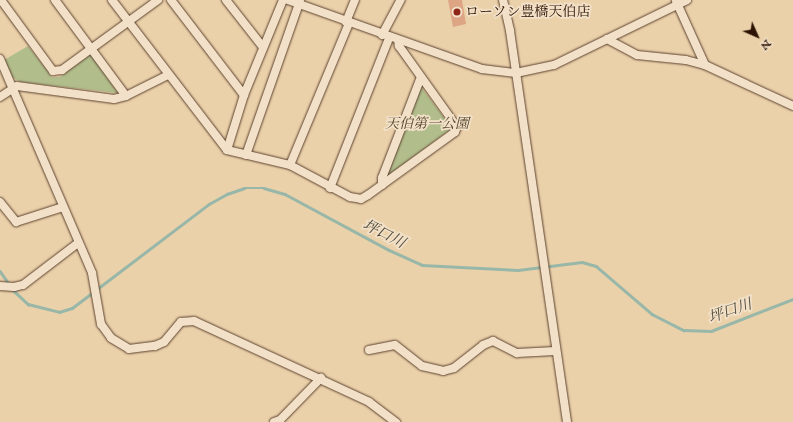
<!DOCTYPE html>
<html>
<head>
<meta charset="utf-8">
<style>
  body { margin:0 }
  #map { position:relative; width:793px; height:422px; overflow:hidden; background:#ebd1aa; font-family:"IM FELL English","Noto Serif JP",serif }
  div>[style] { position:absolute }
  .green>* { inset:0; background:#b2bd8c }
  .stream>* { height:2.5px; margin:-1.25px; padding:0 1.25px; transform-origin:1.25px; border-radius:1.25px; background:#98b7a8 }
  .building>* { inset:0; background:#dea585 }
  .roads { filter:drop-shadow(0 0 1px #5c422e) drop-shadow(0 0 1px #5c422e) }
  .minor>* { height:8px; margin:-4px; padding:0 4px; transform-origin:4px; border-radius:4px; background:#f2e1c8 }
  .dots>* { width:11px; height:11px; translate:-50% -50%; box-sizing:border-box; border:2px solid #f2e1c8; border-radius:50% }
  span { translate:-50% -50%; white-space:nowrap; text-align:center; line-height:1.15; -webkit-text-stroke:3.5px #f2e1c8; paint-order:stroke }
  .poi-label { font-size:14px; color:#2d1304 }
  .left { translate:0 -50%; text-align:left }
  .park-label { font-size:14px; color:#55462d; font-style:italic }
  .water-label { font-size:15px; color:#524c3d; font-style:italic }
  .north { position:absolute; left:737px; top:16px; width:40px; height:40px; -webkit-text-stroke:3px #f2e1c8; paint-order:stroke; rotate:135deg; font-size:11px; font-weight:700; line-height:16px; text-align:center; color:#2d1304 }
  .north::after { content:''; display:block; margin:auto; width:14px; height:18px; background:#2d1304; clip-path:polygon(50% 0,100% 100%,50% 72%,0 100%) }
</style>
</head>
<body>
<div id="map">
  <div class="green">
    <i style="clip-path:polygon(28px 46px,52px 77px,60px 77px,91px 54px,118px 93px,20px 82px,12px 77px,4px 60px)"></i>
    <i style="clip-path:polygon(421px 87px,452px 128px,387px 176px)"></i>
  </div>
  <div class="stream">
    <i style="left:0;top:271px;width:16px;rotate:55deg"></i>
    <i style="left:97px;top:289px;width:141px;rotate:-37.2deg"></i>
    <i style="left:209px;top:204px;width:21px;rotate:-29deg"></i>
    <i style="left:227px;top:194px;width:18px;rotate:-19deg"></i>
    <i style="left:244px;top:188px;width:20px"></i>
    <i style="left:264px;top:188px;width:22px;rotate:16deg"></i>
    <i style="left:285px;top:194px;width:118px;rotate:28.3deg"></i>
    <i style="left:389px;top:250px;width:36px;rotate:24deg"></i>
    <i style="left:422px;top:265px;width:96px;rotate:3deg"></i>
    <i style="left:518px;top:270px;width:64px;rotate:-7.1deg"></i>
    <i style="left:582px;top:262px;width:15px;rotate:16deg"></i>
    <i style="left:596px;top:266px;width:74px;rotate:40.6deg"></i>
    <i style="left:652px;top:314px;width:36px;rotate:27deg"></i>
    <i style="left:684px;top:330px;width:27px;rotate:2deg"></i>
    <i style="left:711px;top:331px;width:88px;rotate:-21.3deg"></i>
    <i style="left:13px;top:290px;width:21px;rotate:43deg"></i>
    <i style="left:28px;top:304px;width:32px;rotate:14deg"></i>
    <i style="left:59px;top:312px;width:14px;rotate:-17deg"></i>
    <i style="left:72px;top:308px;width:26px;rotate:-37deg"></i>
  </div>
  <div class="building">
    <i style="clip-path:polygon(448px 0,462px 0,466px 24px,453px 27px)"></i>
  </div>
  <div class="roads">
    <div class="minor">
      <i style="left:1px;top:0;width:88px;rotate:53.8deg"></i>
      <i style="left:53px;top:71px;width:9px;rotate:-6deg"></i>
      <i style="left:62px;top:70px;width:119px;rotate:-36.1deg"></i>
      <i style="left:55px;top:0;width:119px;rotate:53.5deg"></i>
      <i style="left:112px;top:0;width:189px;rotate:52.5deg"></i>
      <i style="left:227px;top:150px;width:65px;rotate:13.4deg"></i>
      <i style="left:290px;top:165px;width:68px;rotate:28.1deg"></i>
      <i style="left:350px;top:197px;width:11px;rotate:10deg"></i>
      <i style="left:361px;top:199px;width:8px;rotate:-30deg"></i>
      <i style="left:368px;top:195px;width:107px;rotate:-35.9deg"></i>
      <i style="left:455px;top:132px;width:5px;rotate:-68deg"></i>
      <i style="left:457px;top:127px;width:100px;rotate:-125.6deg"></i>
      <i style="left:399px;top:46px;width:6px;rotate:-99deg"></i>
      <i style="left:171px;top:0;width:120px;rotate:52.5deg"></i>
      <i style="left:226px;top:0;width:60px;rotate:51.8deg"></i>
      <i style="left:288px;top:0;width:206px;rotate:19.6deg"></i>
      <i style="left:482px;top:69px;width:34px;rotate:7deg"></i>
      <i style="left:516px;top:73px;width:39px;rotate:-12deg"></i>
      <i style="left:554px;top:65px;width:148px;rotate:-26deg"></i>
      <i style="left:503px;top:0;width:32px;rotate:77deg"></i>
      <i style="left:510px;top:31px;width:395px;rotate:81.7deg"></i>
      <i style="left:676px;top:1px;width:70px;rotate:65.6deg"></i>
      <i style="left:705px;top:65px;width:97px;rotate:25deg"></i>
      <i style="left:346px;top:22px;width:24px;rotate:-68deg"></i>
      <i style="left:382px;top:35px;width:40px;rotate:-62deg"></i>
      <i style="left:607px;top:39px;width:34px;rotate:28deg"></i>
      <i style="left:637px;top:55px;width:49px;rotate:5.8deg"></i>
      <i style="left:686px;top:60px;width:20px;rotate:15deg"></i>
      <i style="left:0;top:59px;width:233px;rotate:66.7deg"></i>
      <i style="left:92px;top:273px;width:52px;rotate:80deg"></i>
      <i style="left:101px;top:324px;width:17px;rotate:54deg"></i>
      <i style="left:111px;top:338px;width:21px;rotate:31deg"></i>
      <i style="left:129px;top:349px;width:26px;rotate:-7deg"></i>
      <i style="left:155px;top:346px;width:10px;rotate:-24deg"></i>
      <i style="left:164px;top:342px;width:26px;rotate:-50deg"></i>
      <i style="left:181px;top:322px;width:13px;rotate:-4deg"></i>
      <i style="left:194px;top:321px;width:193px;rotate:24.8deg"></i>
      <i style="left:369px;top:402px;width:34px;rotate:37deg"></i>
      <i style="left:0;top:97px;width:20px;rotate:-33deg"></i>
      <i style="left:17px;top:86px;width:98px;rotate:7.6deg"></i>
      <i style="left:114px;top:99px;width:12px;rotate:-14deg"></i>
      <i style="left:126px;top:96px;width:47px;rotate:-26.6deg"></i>
      <i style="left:227px;top:150px;width:58px;rotate:-72.8deg"></i>
      <i style="left:244px;top:95px;width:103px;rotate:-67.7deg"></i>
      <i style="left:246px;top:155px;width:163px;rotate:-70.7deg"></i>
      <i style="left:290px;top:165px;width:154px;rotate:-67.4deg"></i>
      <i style="left:382px;top:185px;width:7px;rotate:-90deg"></i>
      <i style="left:382px;top:178px;width:108px;rotate:-68.9deg"></i>
      <i style="left:330px;top:188px;width:161px;rotate:-68.5deg"></i>
      <i style="left:0;top:202px;width:26px;rotate:51deg"></i>
      <i style="left:16px;top:222px;width:49px;rotate:-17.7deg"></i>
      <i style="left:0;top:286px;width:14px;rotate:4deg"></i>
      <i style="left:14px;top:287px;width:9px;rotate:-13deg"></i>
      <i style="left:23px;top:285px;width:69px;rotate:-37.4deg"></i>
      <i style="left:369px;top:350px;width:26px;rotate:-11deg"></i>
      <i style="left:395px;top:345px;width:34px;rotate:38deg"></i>
      <i style="left:422px;top:366px;width:22px;rotate:13deg"></i>
      <i style="left:443px;top:371px;width:11px;rotate:-15deg"></i>
      <i style="left:454px;top:368px;width:37px;rotate:-38deg"></i>
      <i style="left:483px;top:345px;width:11px;rotate:-22deg"></i>
      <i style="left:493px;top:341px;width:27px;rotate:27deg"></i>
      <i style="left:517px;top:353px;width:38px;rotate:-3deg"></i>
      <i style="left:274px;top:422px;width:6px;rotate:-18deg"></i>
      <i style="left:280px;top:420px;width:59px;rotate:-45.7deg"></i>
    </div>
  </div>
  <div class="dots">
    <i style="left:457px;top:12px;background:#8f2418"></i>
  </div>
  <div class="poi-label">
    <span class="left" style="left:465px;top:12px">ローソン豊橋天伯店</span>
  </div>
  <div class="park-label">
    <span style="left:427px;top:124px">天伯第一公園</span>
  </div>
  <div class="water-label">
    <span style="left:384px;top:234px;rotate:27deg">坪口川</span>
    <span style="left:730px;top:311px;rotate:-19deg">坪口川</span>
  </div>
  <div class="north">N</div>
</div>
</body>
</html>
